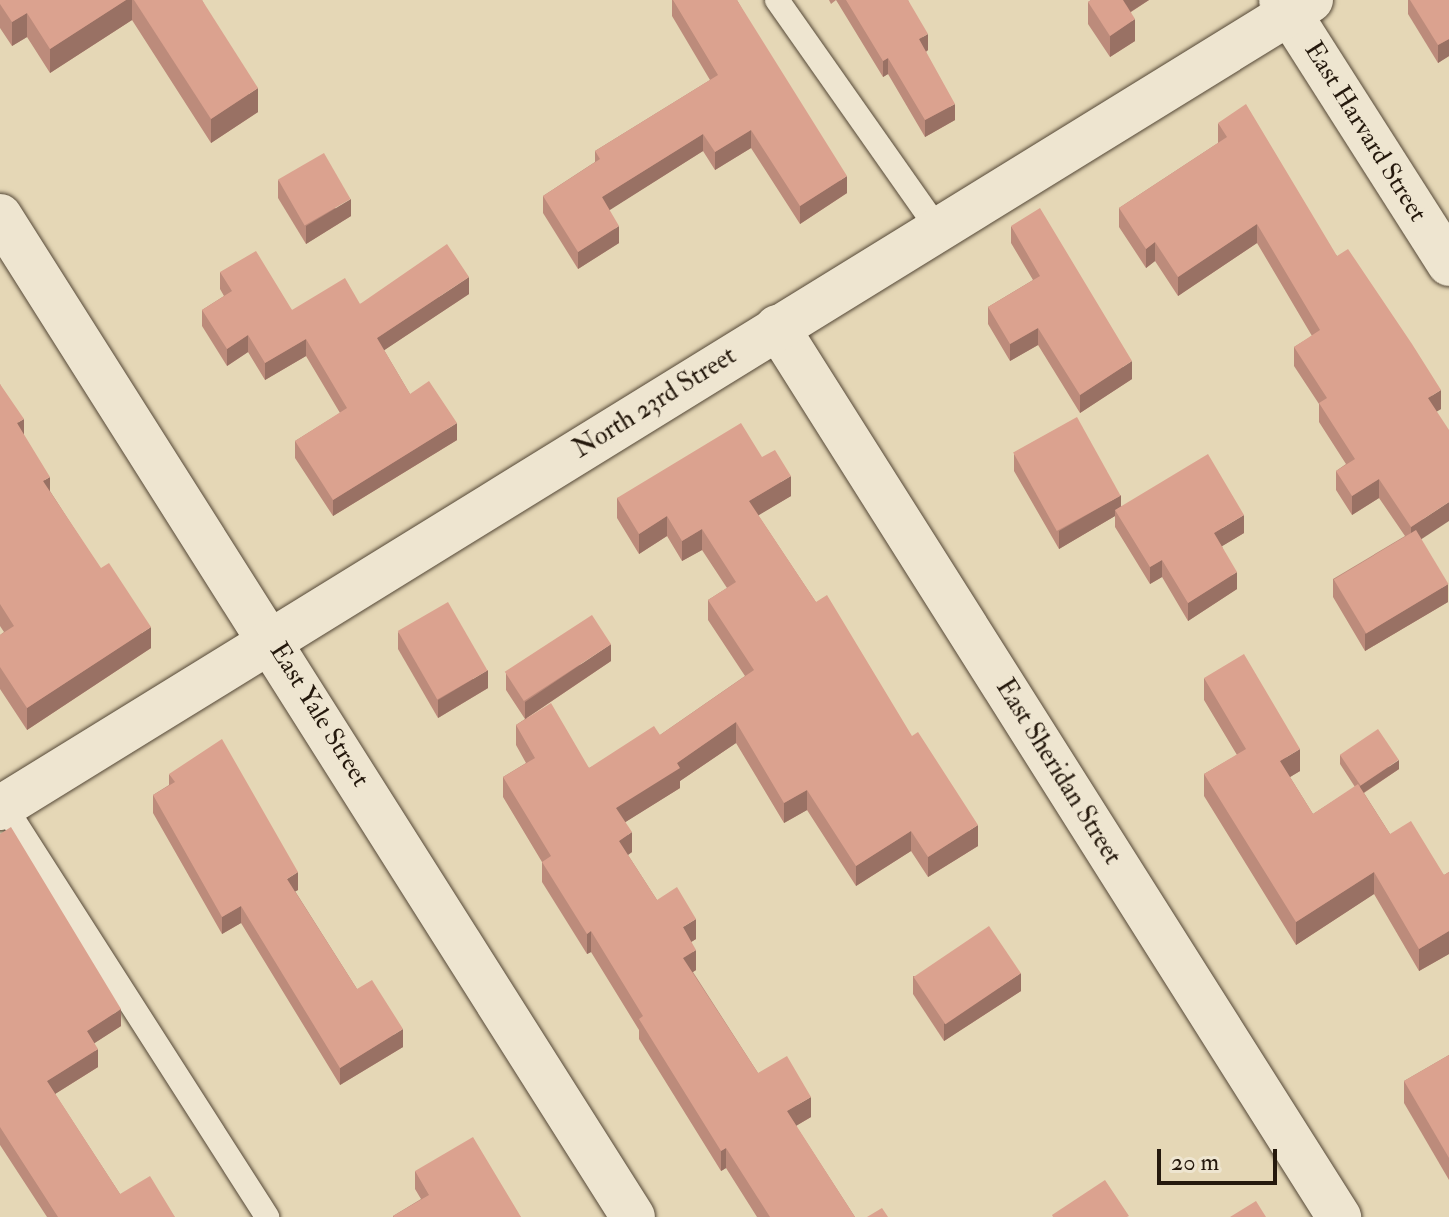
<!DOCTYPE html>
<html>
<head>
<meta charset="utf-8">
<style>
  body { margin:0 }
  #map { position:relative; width:1449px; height:1217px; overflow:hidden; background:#e5d7b6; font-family:"IM FELL Double Pica",serif }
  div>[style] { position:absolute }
  .roads { filter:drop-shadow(0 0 2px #554837) drop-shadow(0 0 2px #554837) }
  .service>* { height:24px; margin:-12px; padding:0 12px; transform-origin:12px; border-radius:12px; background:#eee5d0 }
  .minor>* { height:44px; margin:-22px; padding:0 22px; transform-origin:22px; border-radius:22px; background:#eee5d0 }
  .wall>* { inset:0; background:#bc8b7b }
  .shaded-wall>* { inset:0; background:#997164 }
  .building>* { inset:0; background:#dba28f; transform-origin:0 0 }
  span { translate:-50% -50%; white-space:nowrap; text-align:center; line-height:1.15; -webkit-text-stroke:7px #eee5d0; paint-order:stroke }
  .street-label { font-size:26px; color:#25190d }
  .scale { position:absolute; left:1157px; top:1149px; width:120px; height:36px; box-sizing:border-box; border:4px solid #25190d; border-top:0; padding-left:10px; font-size:24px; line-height:28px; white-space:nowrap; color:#25190d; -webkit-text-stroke:6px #eee5d0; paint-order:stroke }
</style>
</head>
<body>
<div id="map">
  <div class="roads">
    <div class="service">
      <i style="left:777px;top:0;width:280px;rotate:54.9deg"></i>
      <i style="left:0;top:799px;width:496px;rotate:57.4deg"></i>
    </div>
    <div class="minor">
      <i style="left:1281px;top:0;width:313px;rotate:57.5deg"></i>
      <i style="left:0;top:216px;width:1184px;rotate:57.69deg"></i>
      <i style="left:777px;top:327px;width:1053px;rotate:57.73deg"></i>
      <i style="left:0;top:808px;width:1540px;rotate:-31.65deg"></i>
    </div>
  </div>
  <div class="wall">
    <i style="clip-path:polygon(0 0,202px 0,258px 112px,211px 143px,132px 20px,50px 73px,27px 37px,12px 46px,0 28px)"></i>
    <i style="clip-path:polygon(672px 0,737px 0,847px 193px,800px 224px,751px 148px,715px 170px,703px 151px,609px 210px,619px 243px,578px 269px,543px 213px,543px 196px,595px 162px,595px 151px,710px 80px,672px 16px)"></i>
    <i style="clip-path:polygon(829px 0,908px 0,928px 50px,926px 52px,955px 120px,925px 137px,888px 74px,883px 77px,836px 0,831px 4px)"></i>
    <i style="clip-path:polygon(1091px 0,1149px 0,1131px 12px,1135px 41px,1110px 57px,1088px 24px,1088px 2px)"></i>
    <i style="clip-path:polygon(1408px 0,1449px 0,1449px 56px,1438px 63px,1408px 14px)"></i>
    <i style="clip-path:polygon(1218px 123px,1337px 256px,1441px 409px,1436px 411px,1421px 539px,1448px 602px,1365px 651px,1333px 597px,1333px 579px,1405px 536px,1379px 498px,1352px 515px,1336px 490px,1336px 471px,1346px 464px,1319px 422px,1319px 404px,1294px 366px,1294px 347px,1312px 336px,1257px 243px,1178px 296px,1155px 261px,1146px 268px,1119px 227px,1119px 208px,1218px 143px)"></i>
    <i style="clip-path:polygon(278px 180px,351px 216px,306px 244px,278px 198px)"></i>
    <i style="clip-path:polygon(1011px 226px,1132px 379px,1080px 413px,1038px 345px,1010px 361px,988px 324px,988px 307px,1033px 280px,1011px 243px)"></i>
    <i style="clip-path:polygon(220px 272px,292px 310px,469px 294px,384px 350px,410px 394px,457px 440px,333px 516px,295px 458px,295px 441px,340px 413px,306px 356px,265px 380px,248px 352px,227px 366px,202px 326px,202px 310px,224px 296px,220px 289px)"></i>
    <i style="clip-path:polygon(0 384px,50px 491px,151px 648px,27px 730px,0 689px,0 635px,4px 632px,0 626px)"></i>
    <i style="clip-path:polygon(1014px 454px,1121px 506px,1244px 533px,1222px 546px,1237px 589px,1188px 621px,1162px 577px,1150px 584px,1115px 527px,1115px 516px,1059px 549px,1014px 471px)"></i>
    <i style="clip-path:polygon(762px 457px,791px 496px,758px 515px,978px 846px,928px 877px,911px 851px,856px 886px,807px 810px,784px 823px,736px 743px,680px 781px,680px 788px,625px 822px,632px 852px,628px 855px,657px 900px,696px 939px,691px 942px,696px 970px,693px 972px,758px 1073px,811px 1117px,796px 1126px,855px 1217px,757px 1217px,726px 1168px,721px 1171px,639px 1039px,639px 1030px,591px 952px,587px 954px,542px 882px,542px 862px,503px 797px,503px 777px,526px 763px,516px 745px,516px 725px,525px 719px,506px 690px,506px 673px,611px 661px,527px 718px,589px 768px,660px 735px,745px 676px,708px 620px,708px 600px,727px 588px,702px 550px,682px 561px,667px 536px,639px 554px,617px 518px,617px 498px)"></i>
    <i style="clip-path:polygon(398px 632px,488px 688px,438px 718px,398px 649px)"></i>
    <i style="clip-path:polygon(1204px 678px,1300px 771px,1290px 777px,1313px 814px,1355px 787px,1340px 764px,1340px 755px,1399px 769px,1364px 793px,1390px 834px,1444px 875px,1449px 872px,1449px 954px,1419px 971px,1374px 894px,1296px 945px,1204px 796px,1204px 774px,1237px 755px,1204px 700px)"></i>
    <i style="clip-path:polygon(169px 774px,298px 890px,295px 891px,357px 989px,403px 1047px,340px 1085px,241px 923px,222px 934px,153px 813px,153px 795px,169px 785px)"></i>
    <i style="clip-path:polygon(0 834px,121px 1026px,94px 1043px,98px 1067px,55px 1094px,120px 1194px,175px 1217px,47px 1217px,0 1145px)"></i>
    <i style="clip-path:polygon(913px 976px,1021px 991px,944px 1041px,913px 994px)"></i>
    <i style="clip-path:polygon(1449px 1055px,1449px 1180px,1404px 1103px,1404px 1081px)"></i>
    <i style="clip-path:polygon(415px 1171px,521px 1217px,393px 1217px,393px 1216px,421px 1199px,415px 1189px)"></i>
  </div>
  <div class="shaded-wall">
    <i style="clip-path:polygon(126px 0,132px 0,132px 20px,50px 73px,50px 49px)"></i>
    <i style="clip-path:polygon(1121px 0,1149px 0,1121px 18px)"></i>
    <i style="clip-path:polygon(27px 13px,27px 37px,12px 46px,12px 22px)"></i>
    <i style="clip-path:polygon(1135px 19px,1135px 41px,1110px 57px,1110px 36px)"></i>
    <i style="clip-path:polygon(928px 34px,928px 50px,919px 56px,919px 39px)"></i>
    <i style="clip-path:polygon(1449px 39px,1449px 56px,1438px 63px,1438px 45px)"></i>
    <i style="clip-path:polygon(888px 58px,888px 74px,883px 77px,883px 61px)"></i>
    <i style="clip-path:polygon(258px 88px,258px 112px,211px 143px,211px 119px)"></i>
    <i style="clip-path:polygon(955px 104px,955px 120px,925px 137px,925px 120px)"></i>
    <i style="clip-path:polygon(751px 130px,751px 148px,715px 170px,715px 152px)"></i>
    <i style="clip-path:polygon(703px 134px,703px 151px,602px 215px,602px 197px)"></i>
    <i style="clip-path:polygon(847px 176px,847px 193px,800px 224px,800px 206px)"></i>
    <i style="clip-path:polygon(351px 199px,351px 216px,306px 244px,306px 226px)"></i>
    <i style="clip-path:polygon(1257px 224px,1257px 243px,1178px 296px,1178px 277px)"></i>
    <i style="clip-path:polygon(619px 226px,619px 243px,578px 269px,578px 252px)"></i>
    <i style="clip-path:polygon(1155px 242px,1155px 261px,1146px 268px,1146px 249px)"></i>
    <i style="clip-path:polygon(469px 277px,469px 294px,377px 355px,377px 338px)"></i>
    <i style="clip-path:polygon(1038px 328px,1038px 345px,1010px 361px,1010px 344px)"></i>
    <i style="clip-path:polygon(248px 335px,248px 352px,227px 366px,227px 349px)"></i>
    <i style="clip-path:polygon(306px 339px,306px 356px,265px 380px,265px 363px)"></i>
    <i style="clip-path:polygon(1132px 361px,1132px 379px,1080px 413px,1080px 395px)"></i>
    <i style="clip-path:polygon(1441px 390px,1441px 409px,1428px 417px,1428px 398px)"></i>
    <i style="clip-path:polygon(24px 419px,24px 440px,17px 423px)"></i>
    <i style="clip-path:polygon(457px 423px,457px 440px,333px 516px,333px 500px)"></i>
    <i style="clip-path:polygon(791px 476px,791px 496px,749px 521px,749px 501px)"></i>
    <i style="clip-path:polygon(50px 477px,50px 498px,43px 481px)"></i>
    <i style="clip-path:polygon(1379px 479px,1379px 498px,1352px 515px,1352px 496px)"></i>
    <i style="clip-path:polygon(1121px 495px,1121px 512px,1115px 510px,1115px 516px,1059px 549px,1059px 531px)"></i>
    <i style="clip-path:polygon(1449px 502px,1449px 521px,1411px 546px,1411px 527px)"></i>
    <i style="clip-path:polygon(1244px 515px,1244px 533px,1214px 551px,1214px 533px)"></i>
    <i style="clip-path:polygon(667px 516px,667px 536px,639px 554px,639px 534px)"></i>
    <i style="clip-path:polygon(702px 529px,702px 550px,682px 561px,682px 541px)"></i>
    <i style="clip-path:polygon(1162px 560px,1162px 577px,1150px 584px,1150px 567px)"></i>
    <i style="clip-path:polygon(1237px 572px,1237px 589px,1188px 621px,1188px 603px)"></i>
    <i style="clip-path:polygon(1448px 584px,1448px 602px,1365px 651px,1365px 634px)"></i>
    <i style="clip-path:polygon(151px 627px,151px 648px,27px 730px,27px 708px)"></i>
    <i style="clip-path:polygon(611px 644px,611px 661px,525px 719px,525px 702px)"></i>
    <i style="clip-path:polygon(488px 670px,488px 688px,438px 718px,438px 700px)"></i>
    <i style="clip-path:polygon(736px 722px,736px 743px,680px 781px,680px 788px,616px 828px,616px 808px,677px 763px)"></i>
    <i style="clip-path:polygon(1300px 749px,1300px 771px,1280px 783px,1280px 761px)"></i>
    <i style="clip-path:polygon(1399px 760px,1399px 769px,1360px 795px,1360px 786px)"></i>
    <i style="clip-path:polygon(807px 790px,807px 810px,784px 823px,784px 803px)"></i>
    <i style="clip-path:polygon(978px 825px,978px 846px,928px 877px,928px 857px)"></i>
    <i style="clip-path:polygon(911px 831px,911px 851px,856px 886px,856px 866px)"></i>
    <i style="clip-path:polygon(632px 832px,632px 852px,619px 861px,619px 841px)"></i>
    <i style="clip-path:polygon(298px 872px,298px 890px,287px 896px,287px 879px)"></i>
    <i style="clip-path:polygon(1374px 872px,1374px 894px,1296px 945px,1296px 922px)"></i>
    <i style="clip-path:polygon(241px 906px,241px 923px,222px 934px,222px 917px)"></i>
    <i style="clip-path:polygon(696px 919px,696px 939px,683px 947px,683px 927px)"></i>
    <i style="clip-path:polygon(591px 931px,591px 952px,587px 954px,587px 934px)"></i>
    <i style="clip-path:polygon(1449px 931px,1449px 954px,1419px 971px,1419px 949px)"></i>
    <i style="clip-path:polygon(696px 950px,696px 970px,683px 978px,683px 958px)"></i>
    <i style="clip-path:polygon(1021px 973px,1021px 991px,944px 1041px,944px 1024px)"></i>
    <i style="clip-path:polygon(121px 1009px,121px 1026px,87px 1048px,87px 1031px)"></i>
    <i style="clip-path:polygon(403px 1029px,403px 1047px,340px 1085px,340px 1068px)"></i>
    <i style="clip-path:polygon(98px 1049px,98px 1067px,47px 1099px,47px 1081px)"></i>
    <i style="clip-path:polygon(811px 1097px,811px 1117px,787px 1131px,787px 1111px)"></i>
    <i style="clip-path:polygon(726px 1148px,726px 1168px,721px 1171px,721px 1151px)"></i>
  </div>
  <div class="building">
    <i style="clip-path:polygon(0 0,126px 0,50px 49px,27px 13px,12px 22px,0 4px)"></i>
    <i style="clip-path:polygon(134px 0,202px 0,258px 88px,211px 119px)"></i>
    <i style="clip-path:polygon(673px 0,737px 0,847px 176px,800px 206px,751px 130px,715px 152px,703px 134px,602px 197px,619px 226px,578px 252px,543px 196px,600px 159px,595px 151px,718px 75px)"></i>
    <i style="clip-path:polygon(846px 0,908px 0,928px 34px,919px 39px,955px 104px,925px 120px,888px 58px,883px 61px)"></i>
    <i style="clip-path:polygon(1091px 0,1123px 0,1135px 19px,1110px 36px,1088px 2px)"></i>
    <i style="clip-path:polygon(1410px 0,1449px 0,1449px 39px,1438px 45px)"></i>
    <i style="clip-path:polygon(1246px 104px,1337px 256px,1348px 249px,1412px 344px,1441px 390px,1428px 398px,1449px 430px,1449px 502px,1411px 527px,1379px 479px,1352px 496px,1336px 471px,1355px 459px,1319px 403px,1327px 398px,1294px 347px,1320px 330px,1257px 224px,1178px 277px,1155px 242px,1146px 249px,1119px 208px,1227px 137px,1218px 123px)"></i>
    <i style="left:324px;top:153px;width:53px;height:53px;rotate:60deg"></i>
    <i style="clip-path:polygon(1040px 208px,1132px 361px,1080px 395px,1038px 328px,1010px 344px,988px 307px,1040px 276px,1011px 226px)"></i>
    <i style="clip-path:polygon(447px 244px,469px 277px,377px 338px,410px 394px,429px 381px,457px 423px,333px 500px,295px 441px,347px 408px,306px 339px,265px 363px,248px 335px,227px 349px,202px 310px,232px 291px,220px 272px,256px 251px,292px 310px,345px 278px,360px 304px)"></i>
    <i style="clip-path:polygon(0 384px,24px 419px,17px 423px,50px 477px,43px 481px,101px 568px,109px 563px,151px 627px,27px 708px,0 667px,0 635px,14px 626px,0 604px)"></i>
    <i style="left:1077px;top:417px;width:90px;height:73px;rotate:61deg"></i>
    <i style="clip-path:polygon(741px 423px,762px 457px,775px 450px,791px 476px,749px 501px,816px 602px,827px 595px,912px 736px,918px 732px,978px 825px,928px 857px,911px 831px,856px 866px,807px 790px,784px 803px,736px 722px,677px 763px,680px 768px,616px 808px,632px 832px,619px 841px,657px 900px,677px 887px,696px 919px,683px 927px,696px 950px,683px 958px,758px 1073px,787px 1056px,811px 1097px,787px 1111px,855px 1217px,770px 1217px,726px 1148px,721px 1151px,639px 1019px,643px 1016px,591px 931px,587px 934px,542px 862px,551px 856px,503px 777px,535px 758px,516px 725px,551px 703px,589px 768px,654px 726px,660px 735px,754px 670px,708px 600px,736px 582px,702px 529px,682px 541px,667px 516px,639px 534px,617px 498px)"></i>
    <i style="clip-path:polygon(1208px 454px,1244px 515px,1214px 533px,1237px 572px,1188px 603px,1162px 560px,1150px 567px,1115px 510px)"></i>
    <i style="left:1416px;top:530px;width:63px;height:96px;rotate:59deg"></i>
    <i style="left:448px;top:602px;width:79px;height:58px;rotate:60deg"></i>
    <i style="left:592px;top:615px;width:35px;height:104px;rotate:57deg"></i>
    <i style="clip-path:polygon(1244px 654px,1300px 749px,1280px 761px,1313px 814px,1358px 784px,1390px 834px,1411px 821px,1444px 875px,1449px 872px,1449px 931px,1419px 949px,1374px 872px,1296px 922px,1204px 774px,1246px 749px,1204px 678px)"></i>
    <i style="left:1378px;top:729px;width:37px;height:46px;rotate:56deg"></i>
    <i style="clip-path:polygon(222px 739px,298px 872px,287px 879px,357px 989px,372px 980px,403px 1029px,340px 1068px,241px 906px,222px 917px,153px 795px,175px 782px,169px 774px)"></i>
    <i style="clip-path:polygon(11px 827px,121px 1009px,87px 1031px,98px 1049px,47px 1081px,120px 1194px,150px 1176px,175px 1217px,58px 1217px,0 1127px,0 834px)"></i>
    <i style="left:989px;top:926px;width:57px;height:91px;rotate:56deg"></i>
    <i style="clip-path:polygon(1449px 1055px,1449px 1158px,1404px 1081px)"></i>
    <i style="clip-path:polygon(473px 1137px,521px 1217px,394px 1217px,393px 1216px,429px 1195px,415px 1171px)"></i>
    <i style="clip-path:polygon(1105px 1180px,1129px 1216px,1127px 1217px,1053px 1217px,1052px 1215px)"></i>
    <i style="clip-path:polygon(1256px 1201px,1266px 1217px,1230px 1217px)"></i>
    <i style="clip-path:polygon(882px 1208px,888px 1217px,867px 1217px)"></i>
  </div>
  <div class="street-label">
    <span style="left:1365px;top:132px;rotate:58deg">East Harvard Street</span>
    <span style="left:655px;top:403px;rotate:-32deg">North 23rd Street</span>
    <span style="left:319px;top:715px;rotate:58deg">East Yale Street</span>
    <span style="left:1058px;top:772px;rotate:58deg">East Sheridan Street</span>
  </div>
  <div class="scale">20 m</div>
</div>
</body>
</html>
